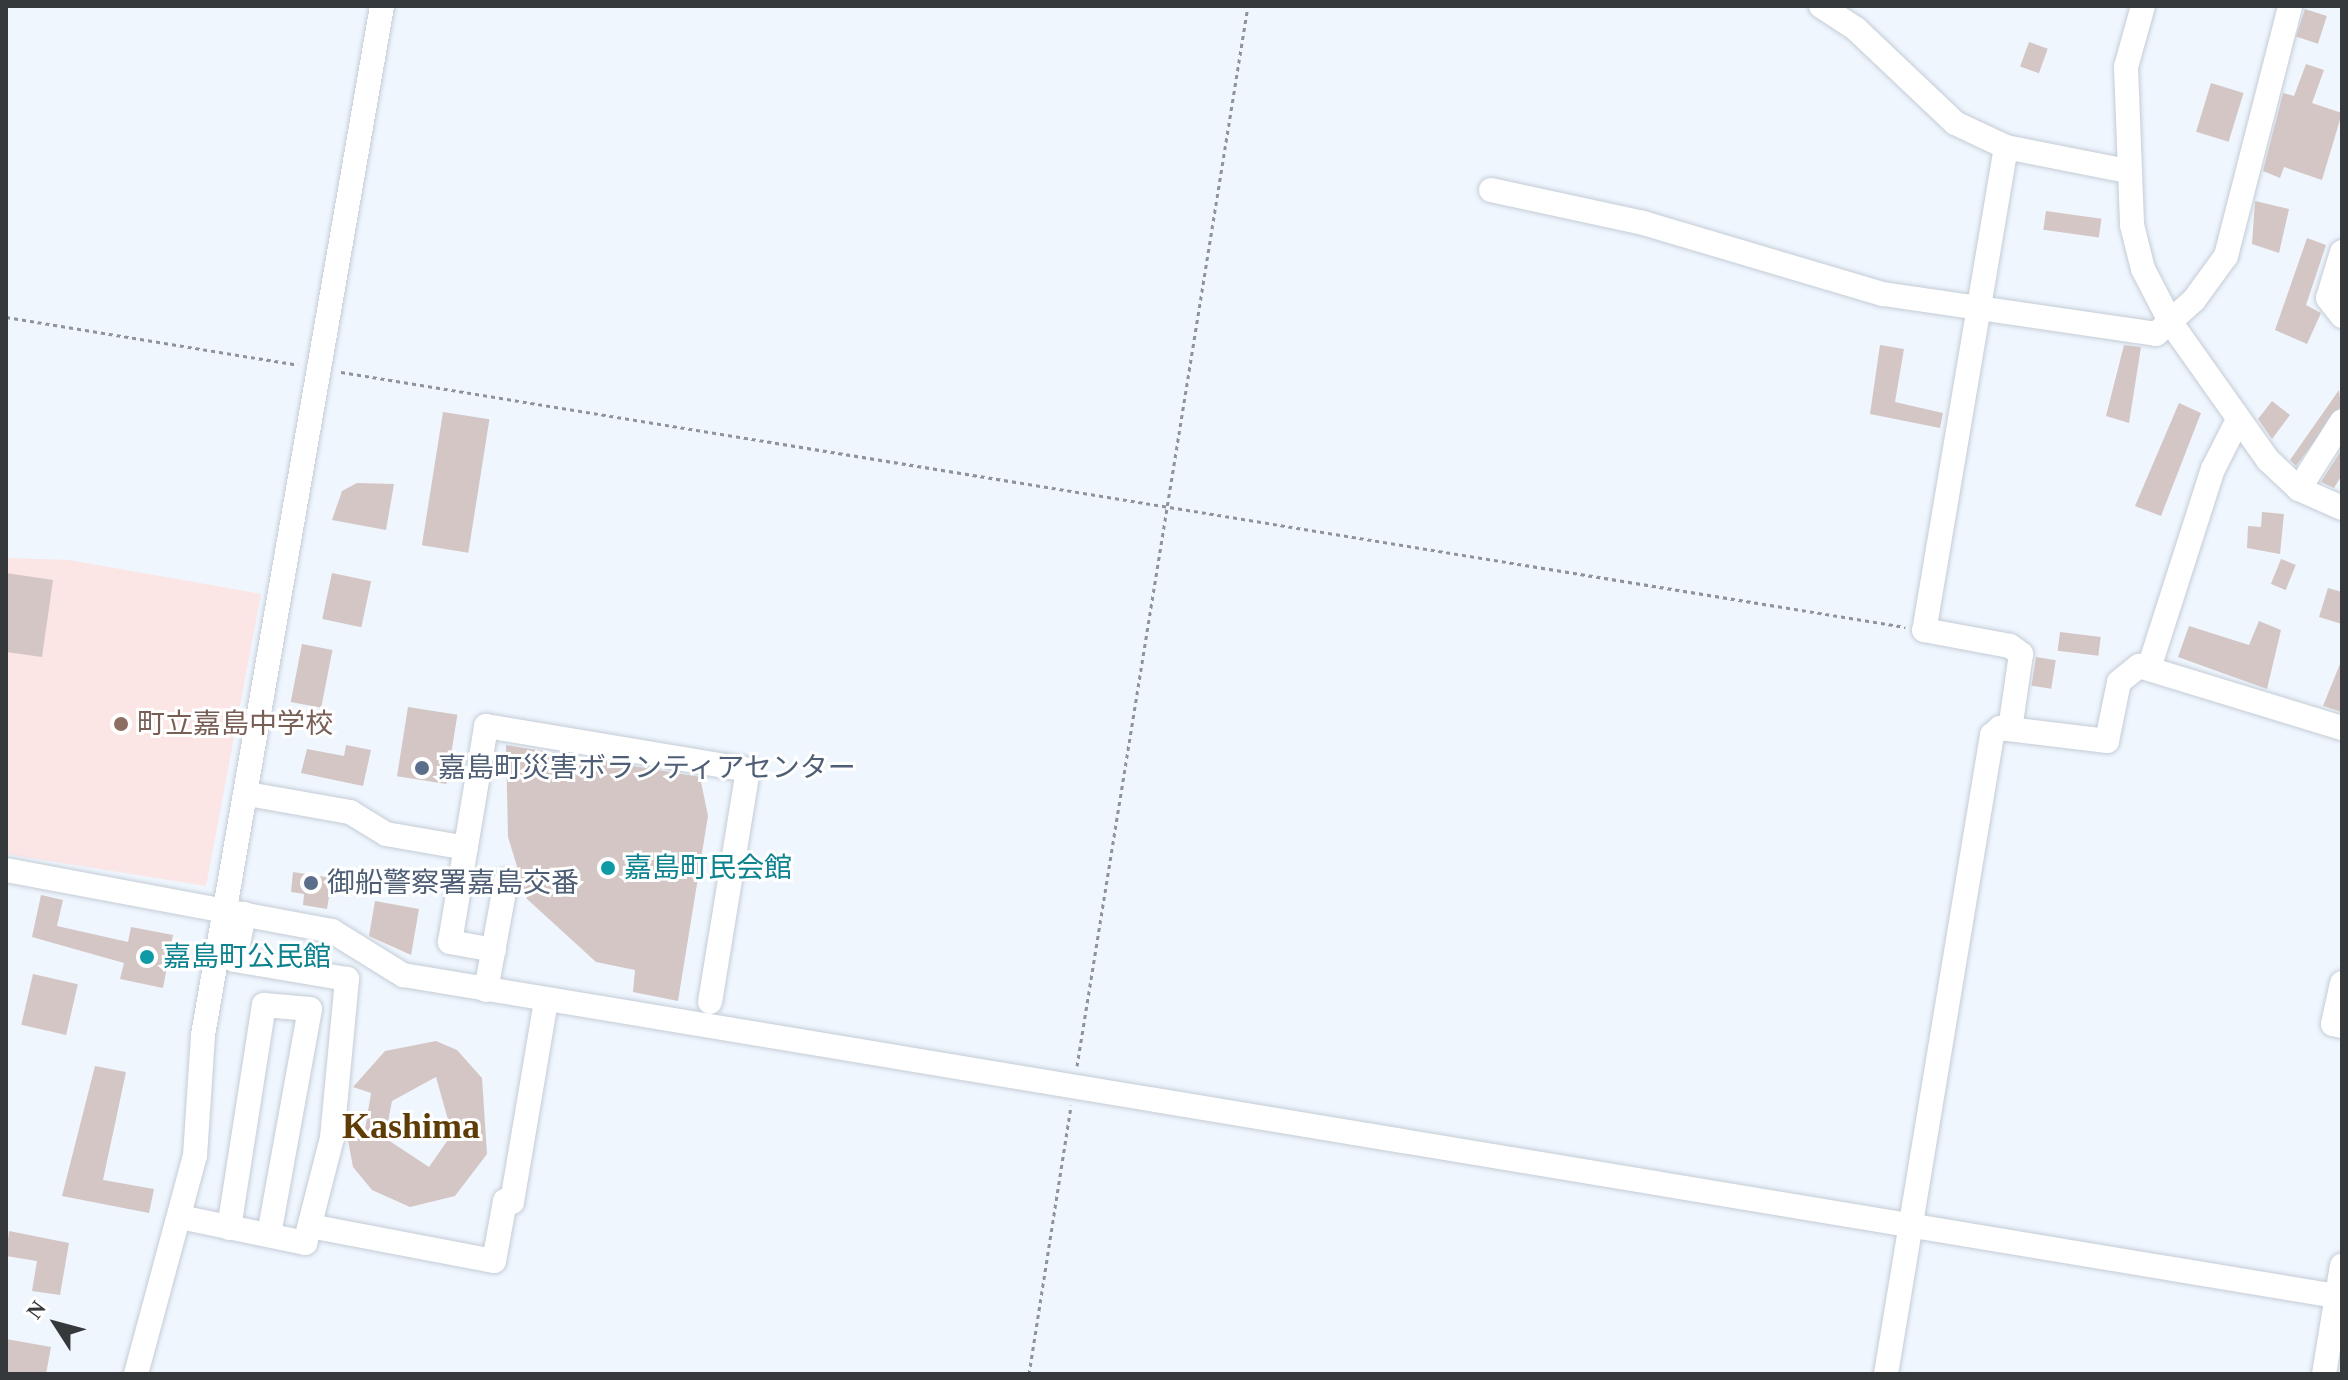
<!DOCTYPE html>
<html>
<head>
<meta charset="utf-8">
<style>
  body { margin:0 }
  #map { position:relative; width:2348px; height:1380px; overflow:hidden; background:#eff6fe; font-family:"Times New Roman","Noto Sans JP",serif }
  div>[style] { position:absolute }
  .education>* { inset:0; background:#fbe5e5 }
  .building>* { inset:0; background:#d4c6c4; transform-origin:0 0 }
  .path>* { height:3px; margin-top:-1.5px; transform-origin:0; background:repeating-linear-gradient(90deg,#8f9499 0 4px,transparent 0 8px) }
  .roads { filter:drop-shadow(0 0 2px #c4ccd5) drop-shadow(0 0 2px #c4ccd5) }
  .minor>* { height:24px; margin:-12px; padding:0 12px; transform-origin:12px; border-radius:12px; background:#fff }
  .dots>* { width:22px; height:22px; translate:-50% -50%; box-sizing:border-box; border:4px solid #fff; border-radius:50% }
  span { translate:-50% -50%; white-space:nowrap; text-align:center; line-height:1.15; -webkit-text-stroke:6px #fff; paint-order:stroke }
  .education-label { font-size:28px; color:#785e54 }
  .left { translate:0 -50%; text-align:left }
  .service-label { font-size:28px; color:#4e5e75 }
  .culture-label { font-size:28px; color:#0d838f }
  .district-label { font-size:36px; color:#5f3b05; font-weight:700 }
  .frame { position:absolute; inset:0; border:8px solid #36393c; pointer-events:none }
  .north { position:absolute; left:16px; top:1284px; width:80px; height:80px; -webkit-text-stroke:6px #fff; paint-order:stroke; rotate:306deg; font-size:22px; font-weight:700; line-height:32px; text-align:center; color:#36393c }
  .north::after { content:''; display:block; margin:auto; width:28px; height:36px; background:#36393c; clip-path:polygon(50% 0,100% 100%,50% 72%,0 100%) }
</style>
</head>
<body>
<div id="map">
  <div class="education">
    <i style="clip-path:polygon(6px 558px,69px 560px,261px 594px,206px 886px,6px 854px)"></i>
  </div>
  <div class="building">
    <i style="left:2305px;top:9px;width:23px;height:29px;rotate:18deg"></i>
    <i style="left:2029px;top:42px;width:20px;height:26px;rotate:20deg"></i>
    <i style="clip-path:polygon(2306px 64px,2324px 70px,2312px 103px,2342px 113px,2322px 180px,2284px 167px,2280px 178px,2263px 171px,2283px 93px,2294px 96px)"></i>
    <i style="left:2211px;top:83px;width:34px;height:51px;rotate:17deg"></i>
    <i style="clip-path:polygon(2255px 201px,2289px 209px,2279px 253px,2252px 244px)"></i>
    <i style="left:2046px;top:211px;width:56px;height:19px;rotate:8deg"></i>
    <i style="clip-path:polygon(2307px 238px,2326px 245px,2306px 305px,2321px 313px,2307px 344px,2275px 330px)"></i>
    <i style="clip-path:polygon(1880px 345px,1904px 349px,1895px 402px,1943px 413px,1940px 428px,1870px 414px)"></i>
    <i style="clip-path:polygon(2124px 345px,2141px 347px,2129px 423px,2106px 416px)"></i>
    <i style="clip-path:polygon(2339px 390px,2341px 406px,2296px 466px,2290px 460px)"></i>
    <i style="clip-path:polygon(2272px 401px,2290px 415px,2272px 439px,2258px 419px)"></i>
    <i style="clip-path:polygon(2179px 403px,2201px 413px,2161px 516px,2135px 506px)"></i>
    <i style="left:443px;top:412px;width:47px;height:135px;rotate:9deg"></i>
    <i style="clip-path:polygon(2342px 449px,2342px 475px,2334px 488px,2321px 482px)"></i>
    <i style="clip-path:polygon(357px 483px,394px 484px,386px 530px,332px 520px,342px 491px)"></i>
    <i style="clip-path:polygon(2262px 512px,2284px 514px,2280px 554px,2247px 548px,2248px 526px,2261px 527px)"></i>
    <i style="left:2281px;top:559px;width:16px;height:27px;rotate:22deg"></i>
    <i style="clip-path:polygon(6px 573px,53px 580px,42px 657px,6px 652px)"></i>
    <i style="left:332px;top:573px;width:40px;height:47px;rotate:12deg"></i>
    <i style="clip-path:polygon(2328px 588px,2342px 592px,2342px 624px,2319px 617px)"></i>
    <i style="clip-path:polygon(2259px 621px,2281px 630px,2267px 689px,2178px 657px,2189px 626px,2249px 645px)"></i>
    <i style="left:2060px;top:632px;width:41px;height:19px;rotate:7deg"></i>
    <i style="left:302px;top:644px;width:31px;height:59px;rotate:11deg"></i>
    <i style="left:2036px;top:657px;width:20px;height:29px;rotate:9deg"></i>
    <i style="clip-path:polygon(2342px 659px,2342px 712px,2323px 706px)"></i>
    <i style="left:408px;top:707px;width:50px;height:70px;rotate:9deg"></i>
    <i style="clip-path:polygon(346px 745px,371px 750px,363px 786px,301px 773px,307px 749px,344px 756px)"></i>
    <i style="clip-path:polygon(506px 745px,700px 777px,708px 816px,678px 1001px,633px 992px,635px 970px,596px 962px,527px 899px,508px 837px)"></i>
    <i style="clip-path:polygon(293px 872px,332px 878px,327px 909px,303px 905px,304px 894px,291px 892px)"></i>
    <i style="clip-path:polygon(41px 895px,63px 900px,57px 926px,128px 942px,131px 927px,173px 935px,163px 988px,120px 979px,124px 963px,32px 937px)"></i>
    <i style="clip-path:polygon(375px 901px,419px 909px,411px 955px,369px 936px)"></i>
    <i style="left:33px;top:974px;width:46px;height:52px;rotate:13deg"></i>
    <i style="clip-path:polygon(evenodd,436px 1041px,457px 1050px,482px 1078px,487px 1154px,455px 1196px,410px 1207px,372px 1190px,353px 1167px,347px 1135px,364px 1136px,371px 1093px,353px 1087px,385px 1051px,436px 1041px,436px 1077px,452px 1134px,429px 1167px,385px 1138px,392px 1101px,436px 1077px)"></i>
    <i style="clip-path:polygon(95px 1066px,126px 1072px,103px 1180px,154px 1189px,149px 1213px,62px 1196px)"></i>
    <i style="clip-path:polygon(9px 1231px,69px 1243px,60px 1295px,32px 1291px,37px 1261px,6px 1256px)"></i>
    <i style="clip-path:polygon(6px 1339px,51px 1347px,46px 1374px,6px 1374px)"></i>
  </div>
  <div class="path">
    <i style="left:6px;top:317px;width:296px;rotate:9.3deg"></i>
    <i style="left:341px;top:372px;width:1585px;rotate:9.26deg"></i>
    <i style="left:1077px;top:1066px;width:1074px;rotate:-80.84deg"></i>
    <i style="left:1029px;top:1374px;width:272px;rotate:-81.1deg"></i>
  </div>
  <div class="roads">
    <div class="minor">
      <i style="left:1821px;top:6px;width:42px;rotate:33.3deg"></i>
      <i style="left:1856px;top:29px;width:137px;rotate:43.5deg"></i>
      <i style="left:1955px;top:123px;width:56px;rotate:25.2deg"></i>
      <i style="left:2006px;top:147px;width:123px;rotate:11.2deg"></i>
      <i style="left:2143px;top:6px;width:63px;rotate:105.6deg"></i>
      <i style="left:2126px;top:67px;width:158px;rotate:87.8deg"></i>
      <i style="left:2132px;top:225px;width:45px;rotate:76deg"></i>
      <i style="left:2143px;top:269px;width:61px;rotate:62.6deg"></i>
      <i style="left:2171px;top:323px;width:168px;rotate:54.7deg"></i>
      <i style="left:2268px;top:460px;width:42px;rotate:43.1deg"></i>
      <i style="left:2299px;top:489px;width:47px;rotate:23.8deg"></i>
      <i style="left:2006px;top:147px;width:490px;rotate:99.6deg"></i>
      <i style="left:1924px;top:630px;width:87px;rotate:10.5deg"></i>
      <i style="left:2010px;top:646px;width:14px;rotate:36deg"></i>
      <i style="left:2021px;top:654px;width:76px;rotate:98.3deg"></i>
      <i style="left:1491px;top:190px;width:156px;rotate:12.2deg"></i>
      <i style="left:1643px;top:223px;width:250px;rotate:16.5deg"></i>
      <i style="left:1883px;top:294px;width:276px;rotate:8.3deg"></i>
      <i style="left:2156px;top:334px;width:51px;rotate:-41.8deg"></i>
      <i style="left:2194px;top:300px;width:54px;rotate:-54deg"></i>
      <i style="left:2226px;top:256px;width:258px;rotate:-75.6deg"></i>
      <i style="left:2342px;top:252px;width:48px;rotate:106.9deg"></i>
      <i style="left:2328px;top:298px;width:23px;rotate:52deg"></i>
      <i style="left:2299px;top:489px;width:80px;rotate:-57.7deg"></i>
      <i style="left:2149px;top:668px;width:209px;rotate:-72.2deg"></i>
      <i style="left:2213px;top:469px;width:55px;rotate:-63deg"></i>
      <i style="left:248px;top:794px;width:104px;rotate:10deg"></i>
      <i style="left:350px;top:812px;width:42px;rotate:31.4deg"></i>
      <i style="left:386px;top:834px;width:81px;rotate:9.9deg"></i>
      <i style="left:6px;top:870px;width:332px;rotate:10.6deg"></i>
      <i style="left:332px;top:931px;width:84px;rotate:31.8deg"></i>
      <i style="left:403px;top:975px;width:1966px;rotate:9.43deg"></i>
      <i style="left:494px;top:950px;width:45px;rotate:-169.7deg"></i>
      <i style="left:450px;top:942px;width:219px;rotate:-80.5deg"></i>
      <i style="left:486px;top:726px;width:266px;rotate:9.5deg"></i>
      <i style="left:748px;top:770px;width:235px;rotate:99.3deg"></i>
      <i style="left:2342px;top:983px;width:42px;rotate:102.4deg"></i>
      <i style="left:2333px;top:1024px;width:9px;rotate:13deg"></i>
      <i style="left:486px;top:990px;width:111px;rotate:-79.6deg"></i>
      <i style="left:180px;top:1217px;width:128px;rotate:11.7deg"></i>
      <i style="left:305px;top:1243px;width:108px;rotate:-75.6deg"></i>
      <i style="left:332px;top:1138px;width:160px;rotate:-84.6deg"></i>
      <i style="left:347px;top:979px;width:114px;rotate:-170.4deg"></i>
      <i style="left:235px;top:960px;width:47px;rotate:-78.9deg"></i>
      <i style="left:310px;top:1226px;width:187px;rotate:10.8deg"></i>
      <i style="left:494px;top:1261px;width:61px;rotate:-79.6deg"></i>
      <i style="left:505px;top:1201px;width:7px;rotate:8deg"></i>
      <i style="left:512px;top:1202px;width:205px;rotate:-80.4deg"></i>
      <i style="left:229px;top:1228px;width:226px;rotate:-81.1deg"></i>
      <i style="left:264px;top:1005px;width:46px;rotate:5deg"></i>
      <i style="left:310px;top:1009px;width:230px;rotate:100.3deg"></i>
      <i style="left:136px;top:1374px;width:226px;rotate:-74.9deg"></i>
      <i style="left:195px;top:1156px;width:121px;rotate:-86.2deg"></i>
      <i style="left:203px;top:1035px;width:1044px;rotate:-80.13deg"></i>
      <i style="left:1886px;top:1374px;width:648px;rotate:-80.58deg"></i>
      <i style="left:1992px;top:735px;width:11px;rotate:-41deg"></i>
      <i style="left:2000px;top:728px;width:108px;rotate:6.9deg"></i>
      <i style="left:2107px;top:741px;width:60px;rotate:-78.5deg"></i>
      <i style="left:2119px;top:682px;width:26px;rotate:-39deg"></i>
      <i style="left:2139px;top:666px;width:212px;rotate:17deg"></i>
      <i style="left:2324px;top:1374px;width:110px;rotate:-80.6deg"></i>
    </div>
  </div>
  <div class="dots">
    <i style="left:121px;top:724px;background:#8d6e63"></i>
    <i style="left:422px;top:768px;background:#5c6f8a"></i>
    <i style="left:608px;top:868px;background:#0f9aa8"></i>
    <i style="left:311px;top:883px;background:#5c6f8a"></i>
    <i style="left:147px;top:957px;background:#0f9aa8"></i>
  </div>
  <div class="education-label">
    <span class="left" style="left:137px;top:724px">町立嘉島中学校</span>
  </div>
  <div class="service-label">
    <span class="left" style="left:438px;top:768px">嘉島町災害ボランティアセンター</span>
    <span class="left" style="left:327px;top:883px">御船警察署嘉島交番</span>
  </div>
  <div class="culture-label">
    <span class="left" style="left:624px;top:868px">嘉島町民会館</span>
    <span class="left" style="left:163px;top:957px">嘉島町公民館</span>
  </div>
  <div class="district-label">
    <span style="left:411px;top:1127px">Kashima</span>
  </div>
  <div class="frame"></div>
  <div class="north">N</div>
</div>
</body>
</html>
